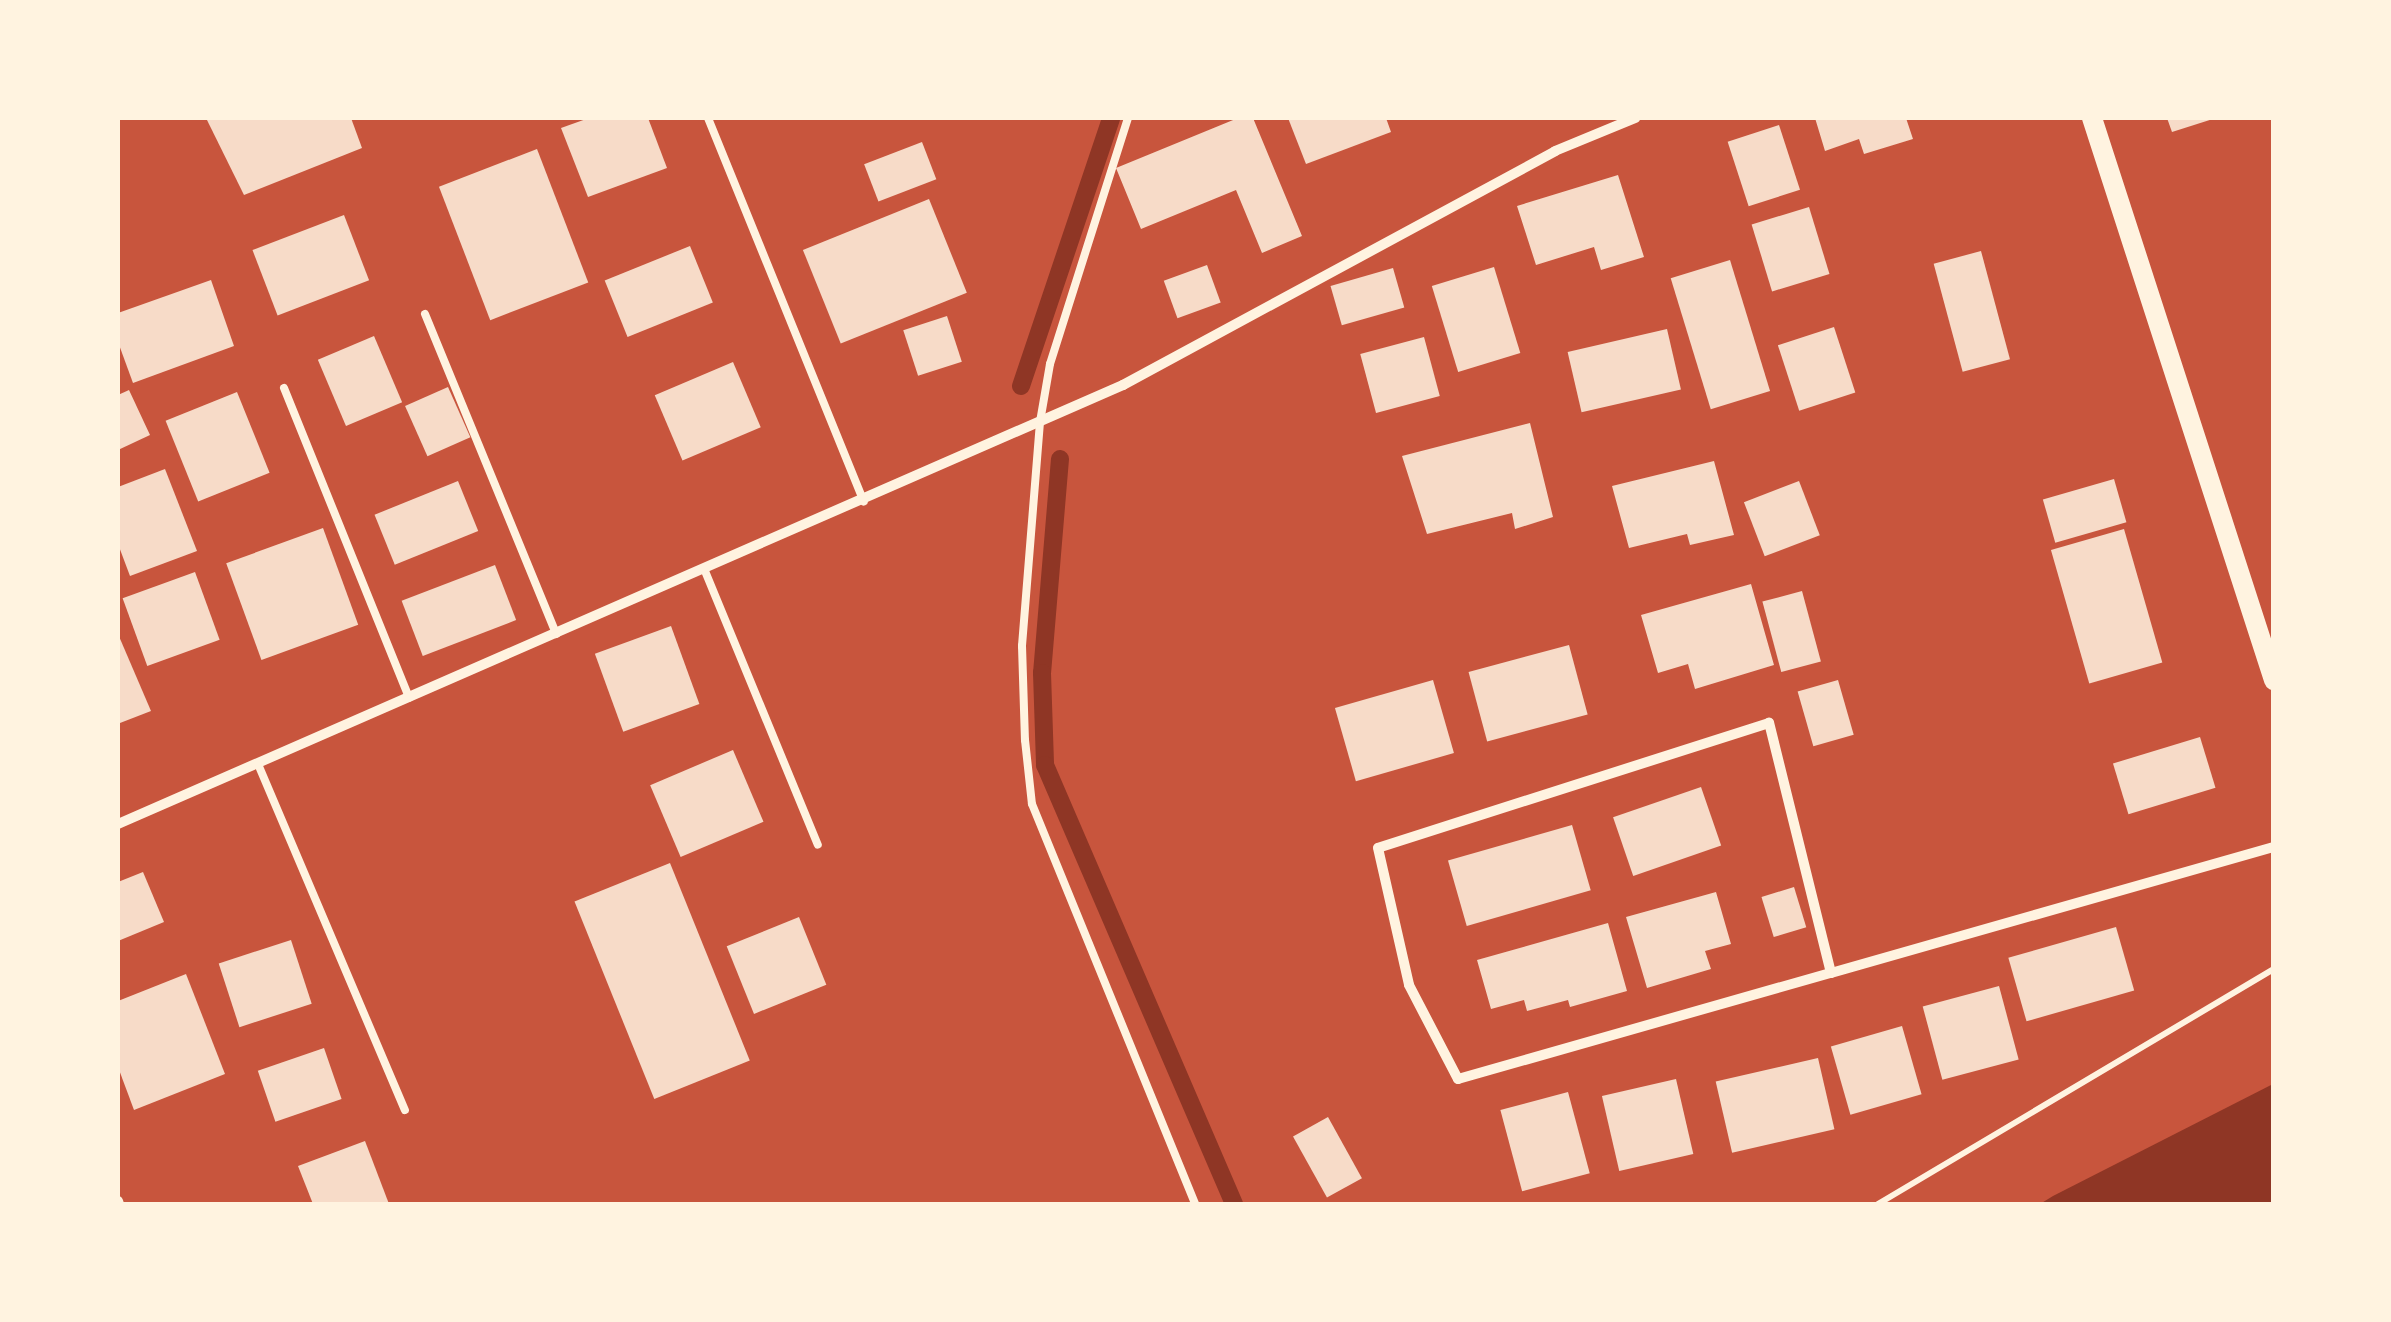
<!DOCTYPE html>
<html>
<head>
<meta charset="utf-8">
<style>
  body { margin:0 }
  #map { position:relative; width:2391px; height:1322px; overflow:hidden; background:#c8553d; font-family:Bitter,serif }
  div>[style] { position:absolute }
  .water>* { inset:0; background:#8f3625 }
  .stream>* { height:18px; margin:-9px; padding:0 9px; transform-origin:9px; border-radius:9px; background:#8f3625 }
  .building>* { inset:0; background:#f7dbc8; transform-origin:0 0 }
  .path>* { height:6px; margin:-3px; padding:0 3px; transform-origin:3px; border-radius:3px; background:#fff3e0 }
  .service>* { height:8px; margin:-4px; padding:0 4px; transform-origin:4px; border-radius:4px; background:#fff3e0 }
  .minor>* { height:10px; margin:-5px; padding:0 5px; transform-origin:5px; border-radius:5px; background:#fff3e0 }
  .secondary>* { height:20px; margin:-10px; padding:0 10px; transform-origin:10px; border-radius:10px; background:#fff3e0 }
  span { translate:-50% -50%; white-space:nowrap; text-align:center; line-height:1.15; -webkit-text-stroke:10px #fff3e0; paint-order:stroke }
  .frame { position:absolute; inset:0; border:120px solid #fff3e0; pointer-events:none }
</style>
</head>
<body>
<div id="map">
  <div class="water">
    <i style="clip-path:polygon(2273px 1084px,2273px 1204px,2040px 1204px,2053px 1196px)"></i>
  </div>
  <div class="stream">
    <i style="left:1021px;top:386px;width:283px;rotate:-71.4deg"></i>
    <i style="left:1060px;top:459px;width:215px;rotate:94.8deg"></i>
    <i style="left:1042px;top:673px;width:92px;rotate:88.1deg"></i>
    <i style="left:1045px;top:765px;width:478px;rotate:66.7deg"></i>
  </div>
  <div class="building">
    <i style="clip-path:polygon(206px 118px,351px 118px,362px 148px,244px 195px)"></i>
    <i style="clip-path:polygon(589px 118px,648px 118px,667px 168px,588px 197px,561px 128px)"></i>
    <i style="clip-path:polygon(1238px 118px,1253px 118px,1302px 236px,1262px 253px,1236px 190px,1141px 229px,1116px 168px)"></i>
    <i style="clip-path:polygon(1288px 118px,1386px 118px,1391px 132px,1306px 164px)"></i>
    <i style="clip-path:polygon(1815px 118px,1906px 118px,1913px 139px,1864px 154px,1859px 139px,1825px 151px)"></i>
    <i style="clip-path:polygon(2167px 118px,2216px 118px,2172px 132px)"></i>
    <i style="left:1779px;top:125px;width:68px;height:54px;rotate:72deg"></i>
    <i style="left:922px;top:142px;width:40px;height:62px;rotate:69deg"></i>
    <i style="left:537px;top:149px;width:143px;height:105px;rotate:69deg"></i>
    <i style="clip-path:polygon(1618px 175px,1644px 257px,1601px 270px,1594px 247px,1536px 265px,1517px 206px)"></i>
    <i style="left:929px;top:199px;width:101px;height:136px;rotate:68deg"></i>
    <i style="left:1809px;top:207px;width:70px;height:60px;rotate:73deg"></i>
    <i style="left:344px;top:215px;width:70px;height:98px;rotate:69deg"></i>
    <i style="left:690px;top:246px;width:61px;height:92px;rotate:68deg"></i>
    <i style="left:1981px;top:251px;width:112px;height:49px;rotate:75deg"></i>
    <i style="left:1730px;top:260px;width:137px;height:62px;rotate:73deg"></i>
    <i style="left:1207px;top:265px;width:40px;height:46px;rotate:70deg"></i>
    <i style="left:1494px;top:267px;width:90px;height:65px;rotate:73deg"></i>
    <i style="left:1393px;top:268px;width:41px;height:65px;rotate:74deg"></i>
    <i style="clip-path:polygon(211px 280px,234px 346px,133px 383px,118px 342px,118px 313px)"></i>
    <i style="left:947px;top:316px;width:48px;height:46px;rotate:72deg"></i>
    <i style="left:1834px;top:327px;width:69px;height:59px;rotate:72deg"></i>
    <i style="left:1667px;top:329px;width:62px;height:102px;rotate:77deg"></i>
    <i style="left:374px;top:336px;width:72px;height:61px;rotate:67deg"></i>
    <i style="left:1424px;top:337px;width:61px;height:66px;rotate:75deg"></i>
    <i style="left:733px;top:362px;width:71px;height:85px;rotate:67deg"></i>
    <i style="left:448px;top:387px;width:55px;height:47px;rotate:66deg"></i>
    <i style="clip-path:polygon(129px 390px,150px 435px,118px 450px,118px 395px)"></i>
    <i style="left:237px;top:392px;width:87px;height:77px;rotate:68deg"></i>
    <i style="clip-path:polygon(1530px 423px,1553px 517px,1515px 529px,1512px 513px,1427px 534px,1402px 456px)"></i>
    <i style="clip-path:polygon(1714px 461px,1734px 535px,1690px 545px,1687px 534px,1629px 548px,1612px 486px)"></i>
    <i style="clip-path:polygon(165px 469px,197px 551px,130px 576px,118px 544px,118px 487px)"></i>
    <i style="left:2114px;top:479px;width:45px;height:74px;rotate:74deg"></i>
    <i style="left:458px;top:481px;width:54px;height:90px;rotate:68deg"></i>
    <i style="left:1799px;top:481px;width:58px;height:59px;rotate:69deg"></i>
    <i style="left:323px;top:528px;width:103px;height:103px;rotate:70deg"></i>
    <i style="left:2124px;top:529px;width:139px;height:76px;rotate:74deg"></i>
    <i style="left:495px;top:565px;width:59px;height:100px;rotate:69deg"></i>
    <i style="left:195px;top:572px;width:72px;height:77px;rotate:70deg"></i>
    <i style="clip-path:polygon(1751px 584px,1774px 665px,1695px 689px,1688px 664px,1658px 673px,1641px 615px)"></i>
    <i style="left:1802px;top:591px;width:73px;height:41px;rotate:75deg"></i>
    <i style="left:671px;top:626px;width:83px;height:81px;rotate:70deg"></i>
    <i style="clip-path:polygon(118px 634px,151px 711px,120px 723px,118px 716px)"></i>
    <i style="left:1569px;top:645px;width:72px;height:104px;rotate:75deg"></i>
    <i style="left:1433px;top:680px;width:76px;height:102px;rotate:74deg"></i>
    <i style="left:1838px;top:680px;width:57px;height:42px;rotate:74deg"></i>
    <i style="left:2200px;top:737px;width:53px;height:91px;rotate:73deg"></i>
    <i style="left:733px;top:750px;width:78px;height:90px;rotate:67deg"></i>
    <i style="left:1701px;top:787px;width:62px;height:93px;rotate:71deg"></i>
    <i style="left:1572px;top:825px;width:68px;height:129px;rotate:74deg"></i>
    <i style="left:670px;top:863px;width:213px;height:103px;rotate:68deg"></i>
    <i style="clip-path:polygon(143px 872px,164px 922px,118px 941px,118px 882px)"></i>
    <i style="left:1794px;top:887px;width:42px;height:34px;rotate:73deg"></i>
    <i style="clip-path:polygon(1716px 892px,1731px 944px,1705px 951px,1711px 969px,1647px 988px,1626px 917px)"></i>
    <i style="left:799px;top:917px;width:73px;height:78px;rotate:68deg"></i>
    <i style="clip-path:polygon(1608px 923px,1627px 991px,1570px 1007px,1568px 1000px,1527px 1011px,1524px 1000px,1491px 1009px,1477px 960px)"></i>
    <i style="left:2116px;top:927px;width:66px;height:112px;rotate:74deg"></i>
    <i style="left:291px;top:940px;width:67px;height:76px;rotate:72deg"></i>
    <i style="clip-path:polygon(186px 974px,225px 1074px,134px 1110px,118px 1067px,118px 1001px)"></i>
    <i style="left:1999px;top:986px;width:76px;height:79px;rotate:75deg"></i>
    <i style="left:1902px;top:1026px;width:71px;height:74px;rotate:74deg"></i>
    <i style="left:324px;top:1048px;width:54px;height:70px;rotate:71deg"></i>
    <i style="left:1818px;top:1058px;width:73px;height:105px;rotate:77deg"></i>
    <i style="left:1676px;top:1079px;width:77px;height:76px;rotate:77deg"></i>
    <i style="left:1568px;top:1092px;width:84px;height:70px;rotate:75deg"></i>
    <i style="left:1328px;top:1117px;width:70px;height:40px;rotate:61deg"></i>
    <i style="clip-path:polygon(365px 1141px,389px 1204px,313px 1204px,298px 1166px)"></i>
  </div>
  <div class="path">
    <i style="left:1878px;top:1204px;width:460px;rotate:-30.7deg"></i>
  </div>
  <div class="service">
    <i style="left:708px;top:118px;width:414px;rotate:67.9deg"></i>
    <i style="left:1128px;top:118px;width:258px;rotate:107.6deg"></i>
    <i style="left:1050px;top:364px;width:59px;rotate:99.8deg"></i>
    <i style="left:1040px;top:422px;width:225px;rotate:94.6deg"></i>
    <i style="left:1022px;top:646px;width:94px;rotate:88.2deg"></i>
    <i style="left:1025px;top:740px;width:64px;rotate:83.8deg"></i>
    <i style="left:1032px;top:804px;width:432px;rotate:67.8deg"></i>
    <i style="left:425px;top:314px;width:346px;rotate:67.7deg"></i>
    <i style="left:284px;top:388px;width:334px;rotate:68deg"></i>
    <i style="left:705px;top:571px;width:296px;rotate:67.6deg"></i>
    <i style="left:258px;top:764px;width:376px;rotate:67deg"></i>
  </div>
  <div class="minor">
    <i style="left:118px;top:824px;width:1097px;rotate:-23.6deg"></i>
    <i style="left:1123px;top:385px;width:491px;rotate:-28.4deg"></i>
    <i style="left:1555px;top:151px;width:87px;rotate:-22.4deg"></i>
    <i style="left:1831px;top:973px;width:258px;rotate:-103.9deg"></i>
    <i style="left:1769px;top:723px;width:410px;rotate:162.3deg"></i>
    <i style="left:1378px;top:848px;width:140px;rotate:77.2deg"></i>
    <i style="left:1409px;top:985px;width:106px;rotate:62.5deg"></i>
    <i style="left:1458px;top:1079px;width:388px;rotate:-15.9deg"></i>
    <i style="left:1831px;top:973px;width:461px;rotate:-15.9deg"></i>
    <i style="left:118px;top:1201px;width:3px;rotate:72deg"></i>
  </div>
  <div class="secondary">
    <i style="left:2092px;top:118px;width:591px;rotate:72.06deg"></i>
  </div>
  <div class="frame"></div>
</div>
</body>
</html>
